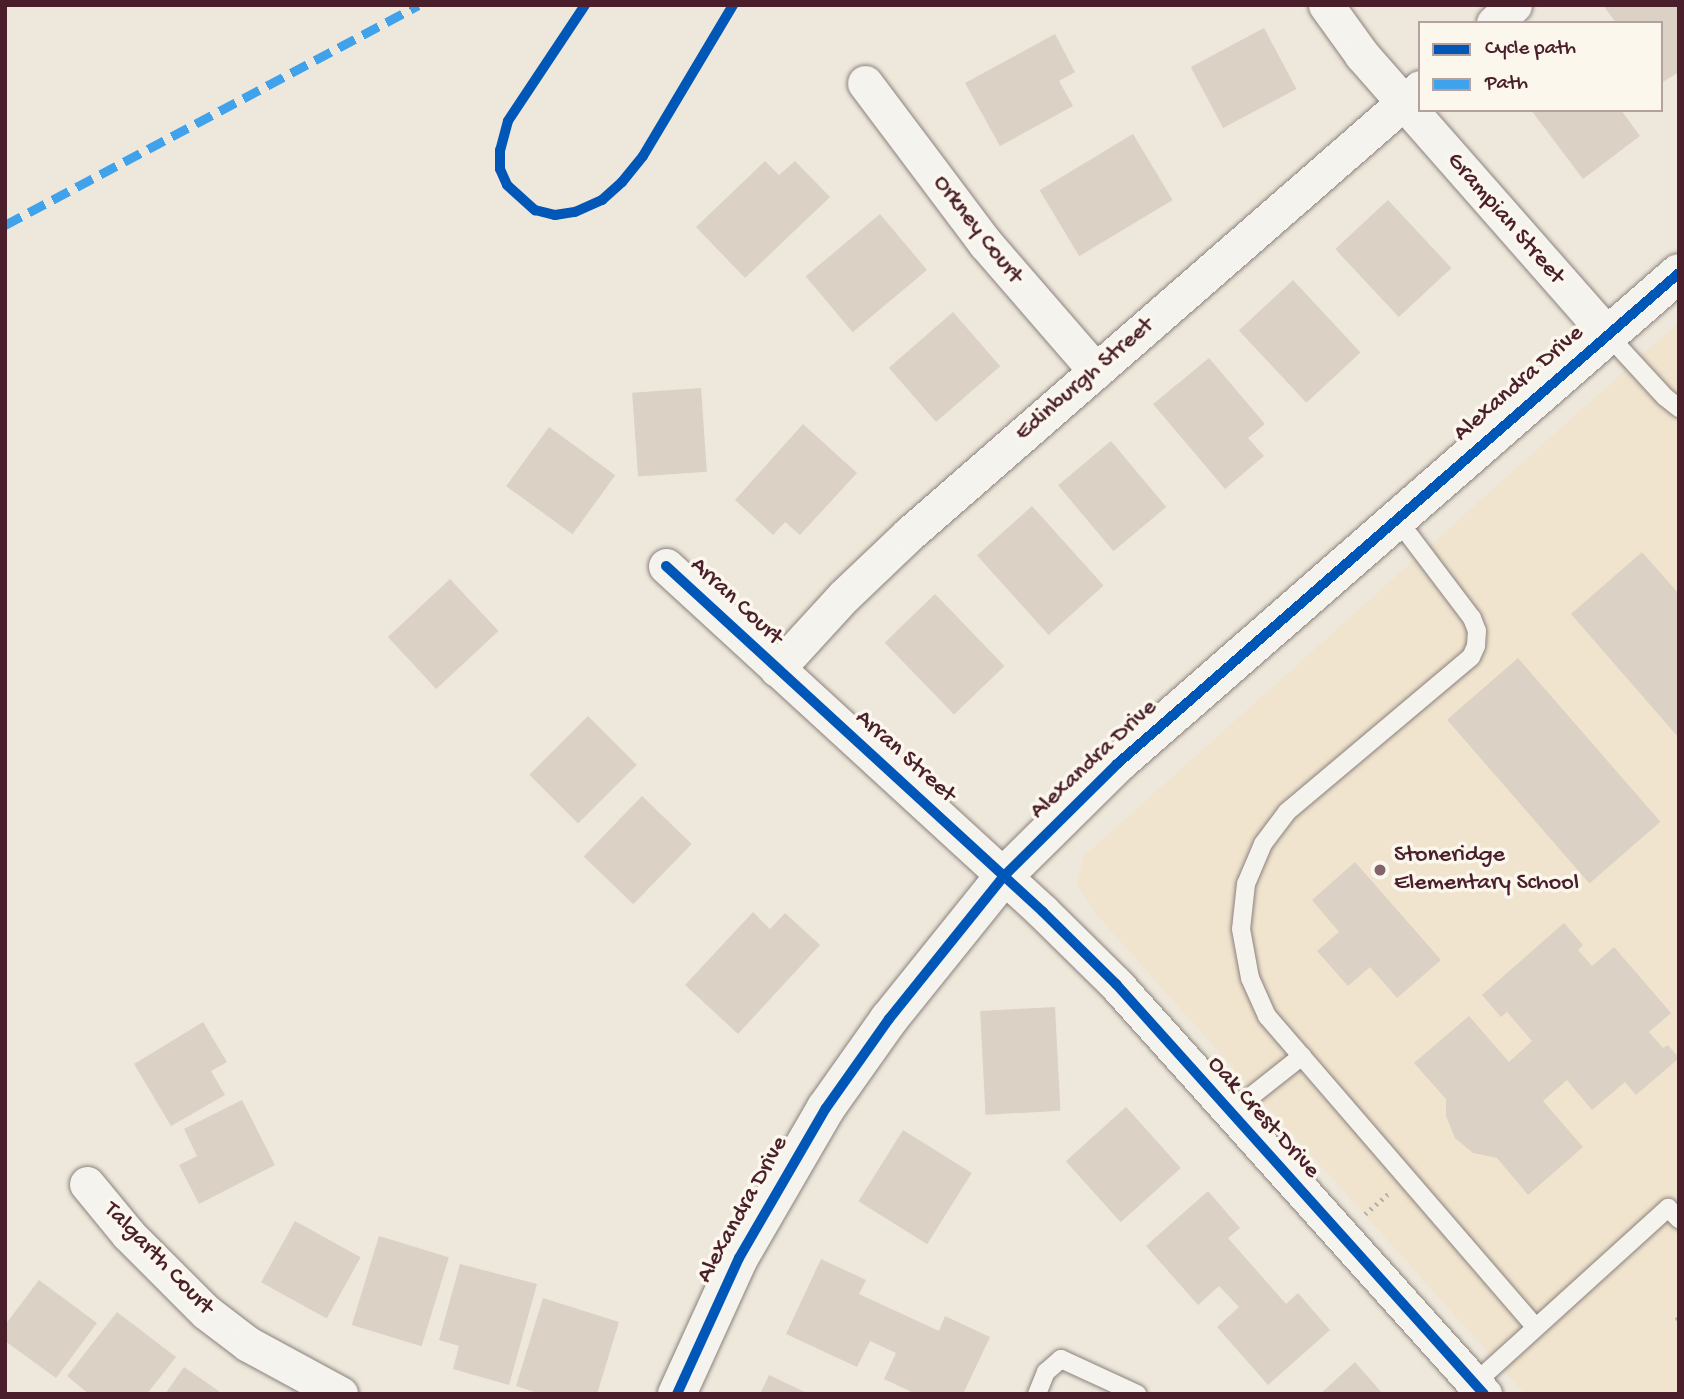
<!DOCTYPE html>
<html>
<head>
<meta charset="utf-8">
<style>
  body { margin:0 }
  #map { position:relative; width:1684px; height:1399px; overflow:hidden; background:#eee8dc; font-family:"Gochi Hand",sans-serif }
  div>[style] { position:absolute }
  .built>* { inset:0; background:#f0e4ce }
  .building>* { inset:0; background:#dbd1c4; transform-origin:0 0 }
  .path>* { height:4.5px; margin-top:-2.25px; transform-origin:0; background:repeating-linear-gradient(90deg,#b7b1ae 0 2px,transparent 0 7px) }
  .roads { filter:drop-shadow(0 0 2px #8c817e) drop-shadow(0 0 2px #8c817e) }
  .service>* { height:18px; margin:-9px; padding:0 9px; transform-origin:9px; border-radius:9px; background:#f5f3ee }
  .minor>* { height:35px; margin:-17.5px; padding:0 17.5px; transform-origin:17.5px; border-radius:17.5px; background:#f5f3ee }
  .tertiary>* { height:38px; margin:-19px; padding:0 19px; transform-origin:19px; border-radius:19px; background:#f5f3ee }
  .quiet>* { height:9px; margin-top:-4.5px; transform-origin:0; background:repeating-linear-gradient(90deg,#40a2eb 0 18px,transparent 0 27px) }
  .cycleway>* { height:10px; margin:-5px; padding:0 5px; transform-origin:5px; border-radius:5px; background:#0057b8 }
  .dots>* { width:19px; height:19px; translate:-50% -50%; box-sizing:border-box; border:4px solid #fbf7ec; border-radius:50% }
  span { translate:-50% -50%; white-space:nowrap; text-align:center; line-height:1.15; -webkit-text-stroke:7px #fbf7ec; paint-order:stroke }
  .street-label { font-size:24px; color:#4a1f2b }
  .poi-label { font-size:24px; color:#4a1f2b }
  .left { translate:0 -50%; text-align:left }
  .frame { position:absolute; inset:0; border:7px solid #4a1f2b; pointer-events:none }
  .legend { position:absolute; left:1418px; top:21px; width:245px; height:91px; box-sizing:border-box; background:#fbf7ec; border:2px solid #b4a19f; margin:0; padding:9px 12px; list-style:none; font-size:21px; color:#4a1f2b }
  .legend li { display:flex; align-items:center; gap:14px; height:35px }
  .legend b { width:35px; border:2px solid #b4a19f }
</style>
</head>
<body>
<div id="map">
  <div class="built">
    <i style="clip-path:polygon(1679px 322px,1679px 1394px,1525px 1394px,1101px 920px,1076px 884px,1084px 856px)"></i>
  </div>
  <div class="building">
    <i style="clip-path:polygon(1603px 5px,1679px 5px,1679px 72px,1661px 83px,1661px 23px,1616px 23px)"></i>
    <i style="left:1264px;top:28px;width:69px;height:83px;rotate:62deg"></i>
    <i style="clip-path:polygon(1055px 34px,1075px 72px,1059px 81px,1073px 106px,1000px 146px,965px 83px)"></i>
    <i style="clip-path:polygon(1531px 110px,1621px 110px,1640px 136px,1583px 179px)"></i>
    <i style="left:1133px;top:134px;width:77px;height:109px;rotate:59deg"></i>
    <i style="clip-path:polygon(765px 161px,779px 175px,795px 161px,830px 197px,745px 278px,696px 227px)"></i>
    <i style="left:1388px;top:200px;width:93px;height:72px;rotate:47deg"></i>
    <i style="left:880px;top:214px;width:73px;height:97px;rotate:50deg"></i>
    <i style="left:1293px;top:280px;width:99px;height:74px;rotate:47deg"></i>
    <i style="left:953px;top:312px;width:72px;height:85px;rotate:49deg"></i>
    <i style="clip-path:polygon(1209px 358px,1265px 424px,1248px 438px,1264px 456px,1225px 489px,1153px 404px)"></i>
    <i style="left:701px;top:388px;width:84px;height:69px;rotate:86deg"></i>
    <i style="clip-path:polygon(803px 424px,857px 473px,800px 535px,785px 522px,773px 535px,735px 500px)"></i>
    <i style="left:549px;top:427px;width:82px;height:73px;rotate:36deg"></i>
    <i style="left:1111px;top:441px;width:86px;height:69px;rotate:50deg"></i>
    <i style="left:1032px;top:506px;width:107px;height:74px;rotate:48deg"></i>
    <i style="clip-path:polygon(1642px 552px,1679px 594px,1679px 738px,1571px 614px)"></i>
    <i style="left:450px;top:579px;width:71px;height:85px;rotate:47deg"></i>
    <i style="left:935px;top:594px;width:100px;height:70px;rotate:46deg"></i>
    <i style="left:1518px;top:658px;width:217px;height:94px;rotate:49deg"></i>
    <i style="left:588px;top:716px;width:69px;height:83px;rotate:45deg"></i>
    <i style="left:642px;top:796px;width:69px;height:84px;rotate:44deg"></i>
    <i style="clip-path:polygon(1355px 862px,1441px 960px,1397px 998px,1370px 967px,1348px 986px,1317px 951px,1339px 932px,1312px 900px)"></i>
    <i style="clip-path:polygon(753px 912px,770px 929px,785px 913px,820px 945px,738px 1034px,685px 985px)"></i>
    <i style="clip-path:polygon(1564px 923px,1583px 945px,1578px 950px,1592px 966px,1614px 947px,1671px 1013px,1649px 1032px,1663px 1048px,1668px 1045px,1679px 1058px,1636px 1095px,1625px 1082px,1592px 1110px,1567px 1080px,1543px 1101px,1583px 1147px,1528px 1195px,1497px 1158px,1473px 1153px,1455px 1138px,1446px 1116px,1446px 1099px,1414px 1063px,1469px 1016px,1509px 1062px,1532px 1041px,1507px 1012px,1501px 1017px,1482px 995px)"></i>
    <i style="left:1055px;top:1007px;width:104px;height:75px;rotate:87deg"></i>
    <i style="clip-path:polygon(203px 1022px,227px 1062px,211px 1071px,225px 1095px,171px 1126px,134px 1064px)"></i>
    <i style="clip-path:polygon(242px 1100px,275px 1165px,199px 1204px,179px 1165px,197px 1156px,184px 1129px)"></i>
    <i style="left:1126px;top:1107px;width:82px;height:81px;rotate:48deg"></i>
    <i style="left:903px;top:1130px;width:81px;height:84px;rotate:32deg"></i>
    <i style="clip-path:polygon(1208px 1191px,1240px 1228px,1228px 1238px,1286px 1304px,1298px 1293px,1330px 1330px,1268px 1385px,1217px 1327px,1239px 1307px,1219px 1286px,1198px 1305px,1146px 1246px)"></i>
    <i style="left:295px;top:1221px;width:75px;height:70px;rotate:29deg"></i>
    <i style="left:379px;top:1236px;width:73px;height:93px;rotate:17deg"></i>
    <i style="clip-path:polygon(821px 1259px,866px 1280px,859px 1294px,939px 1331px,945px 1316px,990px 1337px,963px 1394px,916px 1394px,884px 1379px,896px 1353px,870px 1341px,857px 1367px,786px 1334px)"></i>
    <i style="clip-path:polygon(460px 1264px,537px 1284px,509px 1385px,453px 1369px,459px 1346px,439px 1340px)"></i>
    <i style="clip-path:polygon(39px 1280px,97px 1323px,56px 1378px,5px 1341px,5px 1325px)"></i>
    <i style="clip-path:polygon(543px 1298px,619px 1322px,597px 1394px,540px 1394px,516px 1386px)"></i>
    <i style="clip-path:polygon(117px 1312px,176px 1357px,147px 1394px,89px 1394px,67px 1376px)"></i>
    <i style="clip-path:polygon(1355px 1362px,1383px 1394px,1320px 1394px)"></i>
    <i style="clip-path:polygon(184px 1367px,223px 1394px,165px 1394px)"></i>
    <i style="clip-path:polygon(769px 1375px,809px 1394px,760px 1394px)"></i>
  </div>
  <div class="path">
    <i style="left:1365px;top:1214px;width:33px;rotate:-41deg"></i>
    <i style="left:1676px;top:1320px;width:4px;rotate:-34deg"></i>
  </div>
  <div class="roads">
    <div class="service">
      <i style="left:1608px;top:335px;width:84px;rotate:47.4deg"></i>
      <i style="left:1665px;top:397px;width:18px;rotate:38deg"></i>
      <i style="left:1397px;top:519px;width:124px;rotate:52.9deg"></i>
      <i style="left:1472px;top:618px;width:14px;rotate:69deg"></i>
      <i style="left:1477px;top:631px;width:15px;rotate:94deg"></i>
      <i style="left:1476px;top:646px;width:12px;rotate:114deg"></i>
      <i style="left:1471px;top:657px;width:241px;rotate:139.9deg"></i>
      <i style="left:1287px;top:812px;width:40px;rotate:127deg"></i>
      <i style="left:1263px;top:844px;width:43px;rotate:113deg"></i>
      <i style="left:1246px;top:884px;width:45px;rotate:96.3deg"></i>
      <i style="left:1241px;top:929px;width:50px;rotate:79.6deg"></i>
      <i style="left:1250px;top:978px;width:42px;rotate:65.9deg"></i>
      <i style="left:1267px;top:1016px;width:410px;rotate:49.2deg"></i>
      <i style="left:1230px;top:1113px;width:92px;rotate:-38.4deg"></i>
      <i style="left:1475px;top:1383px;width:261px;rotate:-42.2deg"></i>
      <i style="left:1668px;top:1208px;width:16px;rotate:45deg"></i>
      <i style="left:1037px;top:1394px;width:24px;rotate:-68deg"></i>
      <i style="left:1046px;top:1372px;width:20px;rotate:-41deg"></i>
      <i style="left:1061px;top:1359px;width:84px;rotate:24.7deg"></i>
    </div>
    <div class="minor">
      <i style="left:1326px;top:5px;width:62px;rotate:54.2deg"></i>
      <i style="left:1362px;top:55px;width:373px;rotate:48.7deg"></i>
      <i style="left:1494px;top:23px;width:27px;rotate:-42deg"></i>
      <i style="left:865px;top:83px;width:201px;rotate:53.1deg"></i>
      <i style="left:986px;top:244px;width:168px;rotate:49.1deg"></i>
      <i style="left:666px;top:566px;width:512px;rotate:42.54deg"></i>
      <i style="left:1043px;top:912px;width:103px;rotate:44.6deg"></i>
      <i style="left:1116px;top:984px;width:551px;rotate:48.09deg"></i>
      <i style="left:777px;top:669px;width:99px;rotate:-47.5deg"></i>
      <i style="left:844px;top:596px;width:90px;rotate:-43.6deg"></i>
      <i style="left:909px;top:534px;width:678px;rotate:-41.11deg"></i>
      <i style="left:87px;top:1184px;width:65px;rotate:50.6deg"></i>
      <i style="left:128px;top:1234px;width:110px;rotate:45deg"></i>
      <i style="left:206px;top:1312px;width:53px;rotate:37.3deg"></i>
      <i style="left:248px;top:1344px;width:105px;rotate:28.5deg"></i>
    </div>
    <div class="tertiary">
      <i style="left:677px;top:1394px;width:149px;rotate:-65.5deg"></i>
      <i style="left:739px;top:1258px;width:173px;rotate:-59.9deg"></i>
      <i style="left:826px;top:1108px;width:109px;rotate:-54.7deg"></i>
      <i style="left:889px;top:1019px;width:184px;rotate:-51.2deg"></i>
      <i style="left:1004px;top:876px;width:159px;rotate:-44.7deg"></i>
      <i style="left:1117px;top:764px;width:746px;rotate:-41.14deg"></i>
    </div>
  </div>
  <div class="quiet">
    <i style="left:5px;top:225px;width:468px;rotate:-28deg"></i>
  </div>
  <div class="cycleway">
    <i style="left:585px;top:5px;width:139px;rotate:123.6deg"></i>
    <i style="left:508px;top:121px;width:30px;rotate:105deg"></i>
    <i style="left:500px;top:150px;width:19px;rotate:90deg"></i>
    <i style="left:500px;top:169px;width:17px;rotate:66deg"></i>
    <i style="left:507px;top:185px;width:38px;rotate:42deg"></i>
    <i style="left:535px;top:210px;width:21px;rotate:14deg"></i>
    <i style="left:555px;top:215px;width:20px;rotate:-9deg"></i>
    <i style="left:575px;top:212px;width:30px;rotate:-24deg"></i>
    <i style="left:602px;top:200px;width:27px;rotate:-42deg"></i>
    <i style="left:622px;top:182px;width:33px;rotate:-51deg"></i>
    <i style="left:643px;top:156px;width:176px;rotate:-59.2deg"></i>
    <i style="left:666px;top:566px;width:512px;rotate:42.54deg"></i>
    <i style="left:1043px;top:912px;width:103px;rotate:44.6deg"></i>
    <i style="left:1116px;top:984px;width:551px;rotate:48.09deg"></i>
    <i style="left:677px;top:1394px;width:149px;rotate:-65.5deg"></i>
    <i style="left:739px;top:1258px;width:173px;rotate:-59.9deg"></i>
    <i style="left:826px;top:1108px;width:109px;rotate:-54.7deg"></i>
    <i style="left:889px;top:1019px;width:184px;rotate:-51.2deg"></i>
    <i style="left:1004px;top:876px;width:159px;rotate:-44.7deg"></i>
    <i style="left:1117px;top:764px;width:746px;rotate:-41.14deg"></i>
  </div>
  <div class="dots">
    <i style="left:1380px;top:870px;background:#836569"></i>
  </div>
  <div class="street-label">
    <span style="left:1505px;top:219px;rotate:49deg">Grampian Street</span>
    <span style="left:977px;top:230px;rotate:52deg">Orkney Court</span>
    <span style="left:1085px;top:380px;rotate:-41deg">Edinburgh Street</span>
    <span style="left:1519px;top:384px;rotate:-41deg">Alexandra Drive</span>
    <span style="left:736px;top:602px;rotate:43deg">Arran Court</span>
    <span style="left:905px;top:757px;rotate:42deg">Arran Street</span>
    <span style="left:1094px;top:760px;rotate:-43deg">Alexandra Drive</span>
    <span style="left:1263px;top:1118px;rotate:48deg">Oak Crest Drive</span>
    <span style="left:743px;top:1210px;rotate:-61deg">Alexandra Drive</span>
    <span style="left:158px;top:1259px;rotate:46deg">Talgarth Court</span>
  </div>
  <div class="poi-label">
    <span class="left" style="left:1394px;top:870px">Stoneridge<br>Elementary School</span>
  </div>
  <div class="frame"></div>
  <ul class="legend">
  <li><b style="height:9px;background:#0057b8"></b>Cycle path</li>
  <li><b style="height:9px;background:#40a2eb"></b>Path</li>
  </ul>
</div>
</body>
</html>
